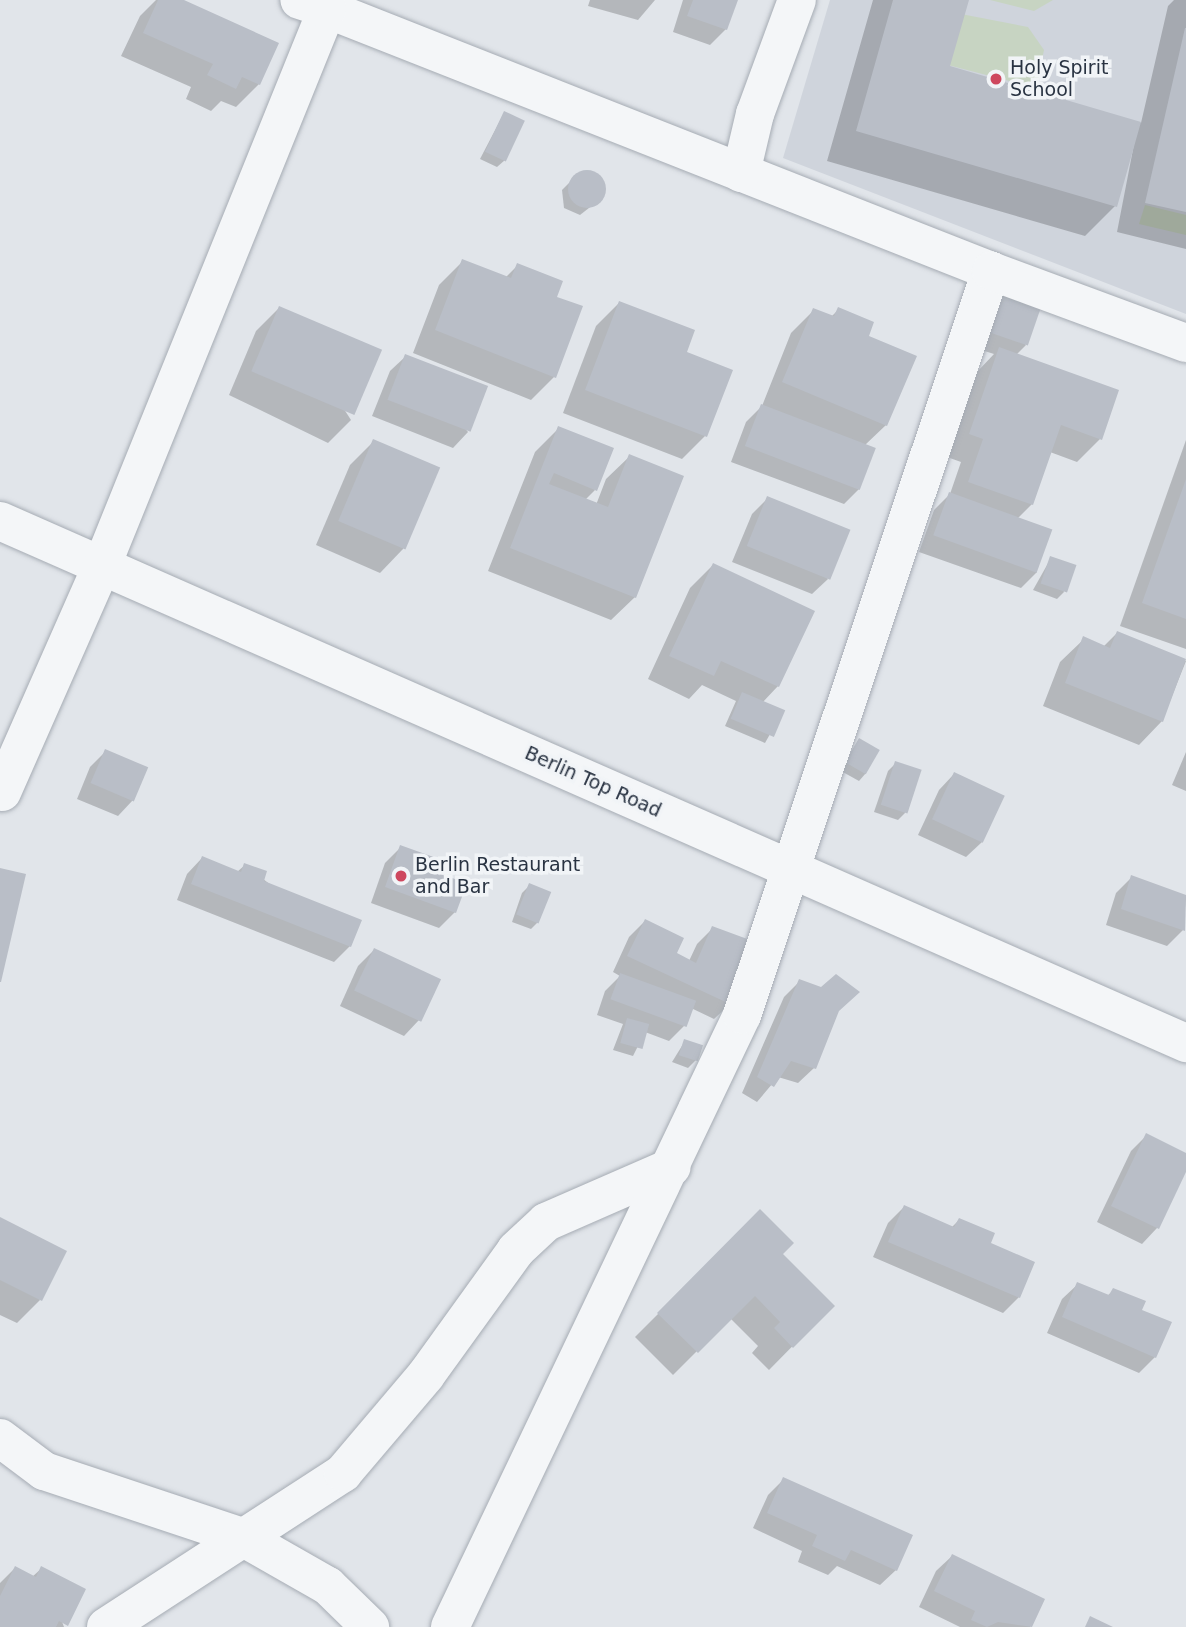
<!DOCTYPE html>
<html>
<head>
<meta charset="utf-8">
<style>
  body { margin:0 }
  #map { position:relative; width:1186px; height:1627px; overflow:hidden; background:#e1e5ea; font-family:"DejaVu Sans",sans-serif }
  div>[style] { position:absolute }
  .built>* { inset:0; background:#cfd4dc }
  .green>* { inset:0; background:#c7d4c2 }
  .shadow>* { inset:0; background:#0003 }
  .building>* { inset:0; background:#b9bec7; transform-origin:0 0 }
  .round { border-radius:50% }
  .roads { filter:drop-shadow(0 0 2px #a6acb4) drop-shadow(0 0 2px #a6acb4) }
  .minor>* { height:38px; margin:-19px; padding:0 19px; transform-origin:19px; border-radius:19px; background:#f4f6f8 }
  .dots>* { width:19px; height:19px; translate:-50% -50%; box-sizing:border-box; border:4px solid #f1f4f7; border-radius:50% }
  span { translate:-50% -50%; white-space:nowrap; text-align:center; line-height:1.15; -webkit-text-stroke:7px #f1f4f7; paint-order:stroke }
  .poi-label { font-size:19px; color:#293342 }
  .left { translate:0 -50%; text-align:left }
  .street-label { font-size:19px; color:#293342 }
</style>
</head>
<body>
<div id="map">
  <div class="built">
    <i style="clip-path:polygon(830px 0,1186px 0,1186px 314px,783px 158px)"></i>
  </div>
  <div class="green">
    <i style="clip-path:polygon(990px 0,1053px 0,1034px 11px)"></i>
    <i style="clip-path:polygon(961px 14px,1028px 27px,1044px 50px,1036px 88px,948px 65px)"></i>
    <i style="clip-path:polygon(1145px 205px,1186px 215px,1186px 235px,1139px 224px)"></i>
  </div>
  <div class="shadow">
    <i style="clip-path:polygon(156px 0,180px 0,259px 84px,236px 107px,221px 101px,211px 111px,186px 99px,191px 87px,121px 56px,140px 16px)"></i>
    <i style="clip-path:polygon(590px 0,655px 0,638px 20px,588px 6px)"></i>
    <i style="clip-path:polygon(683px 0,736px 0,726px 29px,710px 45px,673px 32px)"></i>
    <i style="clip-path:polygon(873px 0,967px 0,948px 67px,1141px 123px,1168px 6px,1174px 0,1186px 0,1186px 249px,1117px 232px,1136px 134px,1115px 206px,1085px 236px,827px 161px)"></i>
    <i style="clip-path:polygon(504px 113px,505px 160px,497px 167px,480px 159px)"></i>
    <i style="clip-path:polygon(595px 173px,601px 179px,603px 197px,580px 215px,564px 208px,562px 190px,577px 175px)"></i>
    <i style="clip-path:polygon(462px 262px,505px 278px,518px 265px,555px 298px,554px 377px,531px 400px,413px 353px,439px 285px)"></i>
    <i style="clip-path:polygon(619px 303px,685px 353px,705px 436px,682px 459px,563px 413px,596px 326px)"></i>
    <i style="clip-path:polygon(990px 306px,1026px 345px,1016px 355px,1100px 439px,1077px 462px,1050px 452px,1032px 504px,1018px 518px,1037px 572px,1021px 588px,919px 552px,934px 510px,950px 494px,961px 462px,947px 457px,976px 373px,994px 354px,975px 348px)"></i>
    <i style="clip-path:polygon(279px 308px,351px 420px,328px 443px,229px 395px,256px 331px)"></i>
    <i style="clip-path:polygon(839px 309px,867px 337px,886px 425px,865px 445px,859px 489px,844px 504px,731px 462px,746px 422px,762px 406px,791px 333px,814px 310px,831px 317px)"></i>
    <i style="clip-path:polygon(406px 356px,468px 432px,453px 448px,372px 416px,390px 371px)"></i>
    <i style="clip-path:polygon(559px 428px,595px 490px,585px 500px,596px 505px,606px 479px,630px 456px,635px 597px,611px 620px,488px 571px,535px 452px)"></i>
    <i style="clip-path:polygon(1186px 440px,1186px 649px,1120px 626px)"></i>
    <i style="clip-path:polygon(374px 441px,438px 469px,403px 549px,380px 573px,316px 545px,350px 465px)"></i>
    <i style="clip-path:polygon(768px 498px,828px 579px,812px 594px,732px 562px,752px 514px)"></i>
    <i style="clip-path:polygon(1051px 558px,1064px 592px,1057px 599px,1033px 590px)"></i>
    <i style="clip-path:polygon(713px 565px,778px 686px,762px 703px,783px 711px,765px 743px,725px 726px,736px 701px,702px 685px,689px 699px,648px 679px,690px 588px)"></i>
    <i style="clip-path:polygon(1117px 633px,1186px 661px,1162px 721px,1139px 745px,1043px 706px,1060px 662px,1084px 639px,1103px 647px)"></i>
    <i style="clip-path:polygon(859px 741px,866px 773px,859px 781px,841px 771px)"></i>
    <i style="clip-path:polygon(106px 751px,133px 800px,118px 816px,77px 799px,90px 767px)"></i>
    <i style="clip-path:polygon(1186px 752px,1186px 791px,1172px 785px)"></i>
    <i style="clip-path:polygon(896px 763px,905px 813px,898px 820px,874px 812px,888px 771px)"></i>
    <i style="clip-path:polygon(954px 774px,982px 842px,966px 857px,918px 835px,939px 790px)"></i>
    <i style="clip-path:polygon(401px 847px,432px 873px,455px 912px,439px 928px,371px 903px,385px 863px)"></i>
    <i style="clip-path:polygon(202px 858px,237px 872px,245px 865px,350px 946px,334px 962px,177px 900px,187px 874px)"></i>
    <i style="clip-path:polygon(1132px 877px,1186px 897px,1183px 930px,1167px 946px,1106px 925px,1116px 893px)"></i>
    <i style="clip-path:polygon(529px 886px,539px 921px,531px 929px,512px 922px,522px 893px)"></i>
    <i style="clip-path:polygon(645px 921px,674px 954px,689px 961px,697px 944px,713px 928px,730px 1004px,714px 1019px,691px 1008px,685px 1025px,669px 1041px,645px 1032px,633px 1056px,613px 1050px,623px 1024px,597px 1015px,605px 991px,620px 976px,613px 972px,629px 937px)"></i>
    <i style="clip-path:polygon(374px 950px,438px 979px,419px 1020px,404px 1036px,340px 1006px,358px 966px)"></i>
    <i style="clip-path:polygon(800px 981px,836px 1013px,814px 1068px,798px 1083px,778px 1077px,757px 1102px,742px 1093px,784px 997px)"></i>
    <i style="clip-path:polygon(685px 1041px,696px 1060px,688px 1068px,672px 1062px)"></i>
    <i style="clip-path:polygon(1146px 1136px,1186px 1155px,1186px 1168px,1157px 1228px,1142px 1244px,1097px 1222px,1131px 1151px)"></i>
    <i style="clip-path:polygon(904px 1207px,951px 1228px,959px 1220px,989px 1244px,1033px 1263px,1019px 1297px,1003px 1313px,873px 1257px,888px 1223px)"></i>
    <i style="clip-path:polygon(760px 1212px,780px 1254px,832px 1306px,769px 1370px,752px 1353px,758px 1346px,730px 1318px,673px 1375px,635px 1337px)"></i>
    <i style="clip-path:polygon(0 1219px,40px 1300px,17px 1323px,0 1315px)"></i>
    <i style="clip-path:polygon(1078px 1284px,1107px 1296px,1114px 1290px,1139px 1311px,1155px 1357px,1139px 1373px,1047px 1333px,1062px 1299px)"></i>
    <i style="clip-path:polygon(784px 1479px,896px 1570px,880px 1585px,837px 1566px,828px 1575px,798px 1562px,802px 1551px,753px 1528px,768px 1495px)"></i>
    <i style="clip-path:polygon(952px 1556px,1043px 1600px,1030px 1627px,960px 1627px,919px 1607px,936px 1571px)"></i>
    <i style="clip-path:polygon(15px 1568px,32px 1577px,42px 1568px,64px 1627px,0 1627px,0 1583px)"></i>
  </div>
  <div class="building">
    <i style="clip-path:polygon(158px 0,184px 0,279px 43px,260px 85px,242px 77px,236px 89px,207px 75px,213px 64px,143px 33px)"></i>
    <i style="clip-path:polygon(693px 0,738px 0,727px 30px,687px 16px)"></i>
    <i style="clip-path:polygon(893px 0,969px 0,950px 66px,1141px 122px,1117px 207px,856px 131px)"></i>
    <i style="clip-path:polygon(1185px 28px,1186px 28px,1186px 212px,1145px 203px)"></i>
    <i style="left:504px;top:111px;width:23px;height:45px;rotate:25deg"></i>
    <i class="round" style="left:568px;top:170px;width:38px;height:38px"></i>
    <i style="clip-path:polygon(462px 259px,511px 278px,517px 263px,563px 281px,557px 297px,583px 306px,556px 378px,435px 330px)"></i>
    <i style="left:1005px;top:289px;width:40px;height:46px;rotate:19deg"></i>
    <i style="clip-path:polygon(619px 301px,695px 330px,687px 352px,733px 370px,707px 437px,585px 390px)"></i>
    <i style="left:279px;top:306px;width:112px;height:71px;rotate:23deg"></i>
    <i style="clip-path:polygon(838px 307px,874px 322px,869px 336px,917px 356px,887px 426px,782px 382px,813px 308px,834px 316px)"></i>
    <i style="clip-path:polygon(999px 347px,1119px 390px,1102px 440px,1061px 425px,1033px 505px,968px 482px,983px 439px,969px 434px)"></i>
    <i style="left:405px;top:354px;width:89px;height:49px;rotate:21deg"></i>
    <i style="left:761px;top:404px;width:123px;height:45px;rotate:21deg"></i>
    <i style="clip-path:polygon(558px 426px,614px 448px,597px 491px,554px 473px,549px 484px,608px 507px,629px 454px,684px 476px,636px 598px,510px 548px)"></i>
    <i style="left:373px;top:439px;width:73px;height:89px;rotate:23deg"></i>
    <i style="clip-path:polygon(1186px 479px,1186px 619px,1142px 603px)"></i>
    <i style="left:949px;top:492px;width:110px;height:46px;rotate:20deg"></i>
    <i style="left:767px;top:496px;width:90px;height:54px;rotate:22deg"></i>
    <i style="left:1050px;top:556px;width:28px;height:29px;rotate:19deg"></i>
    <i style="clip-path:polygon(713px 563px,815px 611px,779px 687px,721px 661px,714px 676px,669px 656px)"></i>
    <i style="clip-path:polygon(1117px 631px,1186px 659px,1163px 722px,1065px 683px,1083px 636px,1110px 648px)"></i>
    <i style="left:742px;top:692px;width:47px;height:29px;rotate:23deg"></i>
    <i style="left:859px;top:738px;width:24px;height:28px;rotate:30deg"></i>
    <i style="left:105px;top:749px;width:47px;height:37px;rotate:23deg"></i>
    <i style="left:895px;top:761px;width:28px;height:46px;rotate:18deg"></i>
    <i style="left:954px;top:772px;width:56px;height:52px;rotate:25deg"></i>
    <i style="clip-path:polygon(400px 845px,439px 859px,434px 872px,467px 883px,456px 913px,385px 887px)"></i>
    <i style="clip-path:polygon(202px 856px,241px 872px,244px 863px,267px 871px,264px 881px,362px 920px,351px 947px,191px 884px)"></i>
    <i style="clip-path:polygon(0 868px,26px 874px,1px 982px,0 982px)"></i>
    <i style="clip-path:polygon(1131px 875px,1186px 895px,1185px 931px,1121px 909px)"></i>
    <i style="left:529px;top:883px;width:24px;height:34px;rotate:22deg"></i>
    <i style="clip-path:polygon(645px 919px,684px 938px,677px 953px,696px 963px,712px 926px,750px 940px,732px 1005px,627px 956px)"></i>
    <i style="left:374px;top:948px;width:74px;height:47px;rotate:25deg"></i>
    <i style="left:620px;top:973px;width:81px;height:28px;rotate:20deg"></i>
    <i style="clip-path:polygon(836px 974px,860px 992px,839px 1011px,816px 1069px,791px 1061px,774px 1087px,757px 1077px,799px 979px,821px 987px)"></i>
    <i style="left:627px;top:1018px;width:23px;height:26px;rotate:15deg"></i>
    <i style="left:684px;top:1039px;width:20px;height:17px;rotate:18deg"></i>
    <i style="clip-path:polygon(1146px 1133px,1186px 1153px,1186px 1172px,1159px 1229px,1111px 1206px)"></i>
    <i style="clip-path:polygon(904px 1205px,954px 1227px,959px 1218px,995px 1233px,991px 1243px,1035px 1262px,1020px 1298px,888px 1242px)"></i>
    <i style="clip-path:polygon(760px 1209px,794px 1243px,783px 1254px,835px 1306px,793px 1348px,774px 1328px,780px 1322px,755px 1296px,698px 1353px,657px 1313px)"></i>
    <i style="clip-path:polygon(0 1217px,67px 1251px,42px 1301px,0 1280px)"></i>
    <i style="clip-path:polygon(1077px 1282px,1109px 1295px,1113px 1288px,1146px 1301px,1142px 1310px,1172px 1322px,1156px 1358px,1062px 1317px)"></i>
    <i style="clip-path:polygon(783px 1477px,913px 1535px,897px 1571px,851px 1550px,845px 1561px,812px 1546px,817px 1535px,767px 1513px)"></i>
    <i style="clip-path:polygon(952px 1554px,1045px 1599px,1032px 1627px,998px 1622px,987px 1627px,971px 1620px,975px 1611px,934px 1591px)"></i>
    <i style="clip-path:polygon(15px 1566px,36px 1577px,41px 1566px,86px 1589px,68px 1626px,59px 1621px,56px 1627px,0 1627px,0 1596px)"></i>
    <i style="clip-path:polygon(1090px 1616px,1113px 1627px,1085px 1627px)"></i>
  </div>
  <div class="roads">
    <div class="minor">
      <i style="left:329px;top:0;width:9px;rotate:103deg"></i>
      <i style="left:327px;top:9px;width:714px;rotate:21.53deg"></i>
      <i style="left:741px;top:173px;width:61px;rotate:-76.7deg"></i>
      <i style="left:755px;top:114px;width:121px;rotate:-69.8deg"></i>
      <i style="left:0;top:521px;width:1296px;rotate:23.76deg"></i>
      <i style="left:2px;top:792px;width:250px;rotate:-66.2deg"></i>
      <i style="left:103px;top:563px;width:598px;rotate:-67.98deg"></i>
      <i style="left:327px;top:9px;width:29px;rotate:-162deg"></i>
      <i style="left:0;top:1438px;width:55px;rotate:36.9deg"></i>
      <i style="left:44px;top:1471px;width:209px;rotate:18.4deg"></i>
      <i style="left:242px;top:1537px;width:99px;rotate:29.7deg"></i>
      <i style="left:328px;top:1586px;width:59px;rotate:44.3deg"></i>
      <i style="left:106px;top:1627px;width:283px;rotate:-33deg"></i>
      <i style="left:343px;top:1473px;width:128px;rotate:-49.7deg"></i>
      <i style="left:426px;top:1375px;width:154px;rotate:-54.2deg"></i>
      <i style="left:516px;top:1250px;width:41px;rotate:-43deg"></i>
      <i style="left:546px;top:1222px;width:137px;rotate:-23.6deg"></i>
      <i style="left:450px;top:1627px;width:678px;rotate:-64.49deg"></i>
      <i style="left:742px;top:1015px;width:785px;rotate:-71.5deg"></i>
      <i style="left:991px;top:271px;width:208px;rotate:20.3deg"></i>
    </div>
  </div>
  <div class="dots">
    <i style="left:996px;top:79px;background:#ce475e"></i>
    <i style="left:401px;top:876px;background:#ce475e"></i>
  </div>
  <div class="poi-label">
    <span class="left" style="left:1010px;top:79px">Holy Spirit<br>School</span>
    <span class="left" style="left:415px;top:876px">Berlin Restaurant<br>and Bar</span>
  </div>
  <div class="street-label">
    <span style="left:593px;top:782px;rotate:24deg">Berlin Top Road</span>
  </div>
</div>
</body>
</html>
